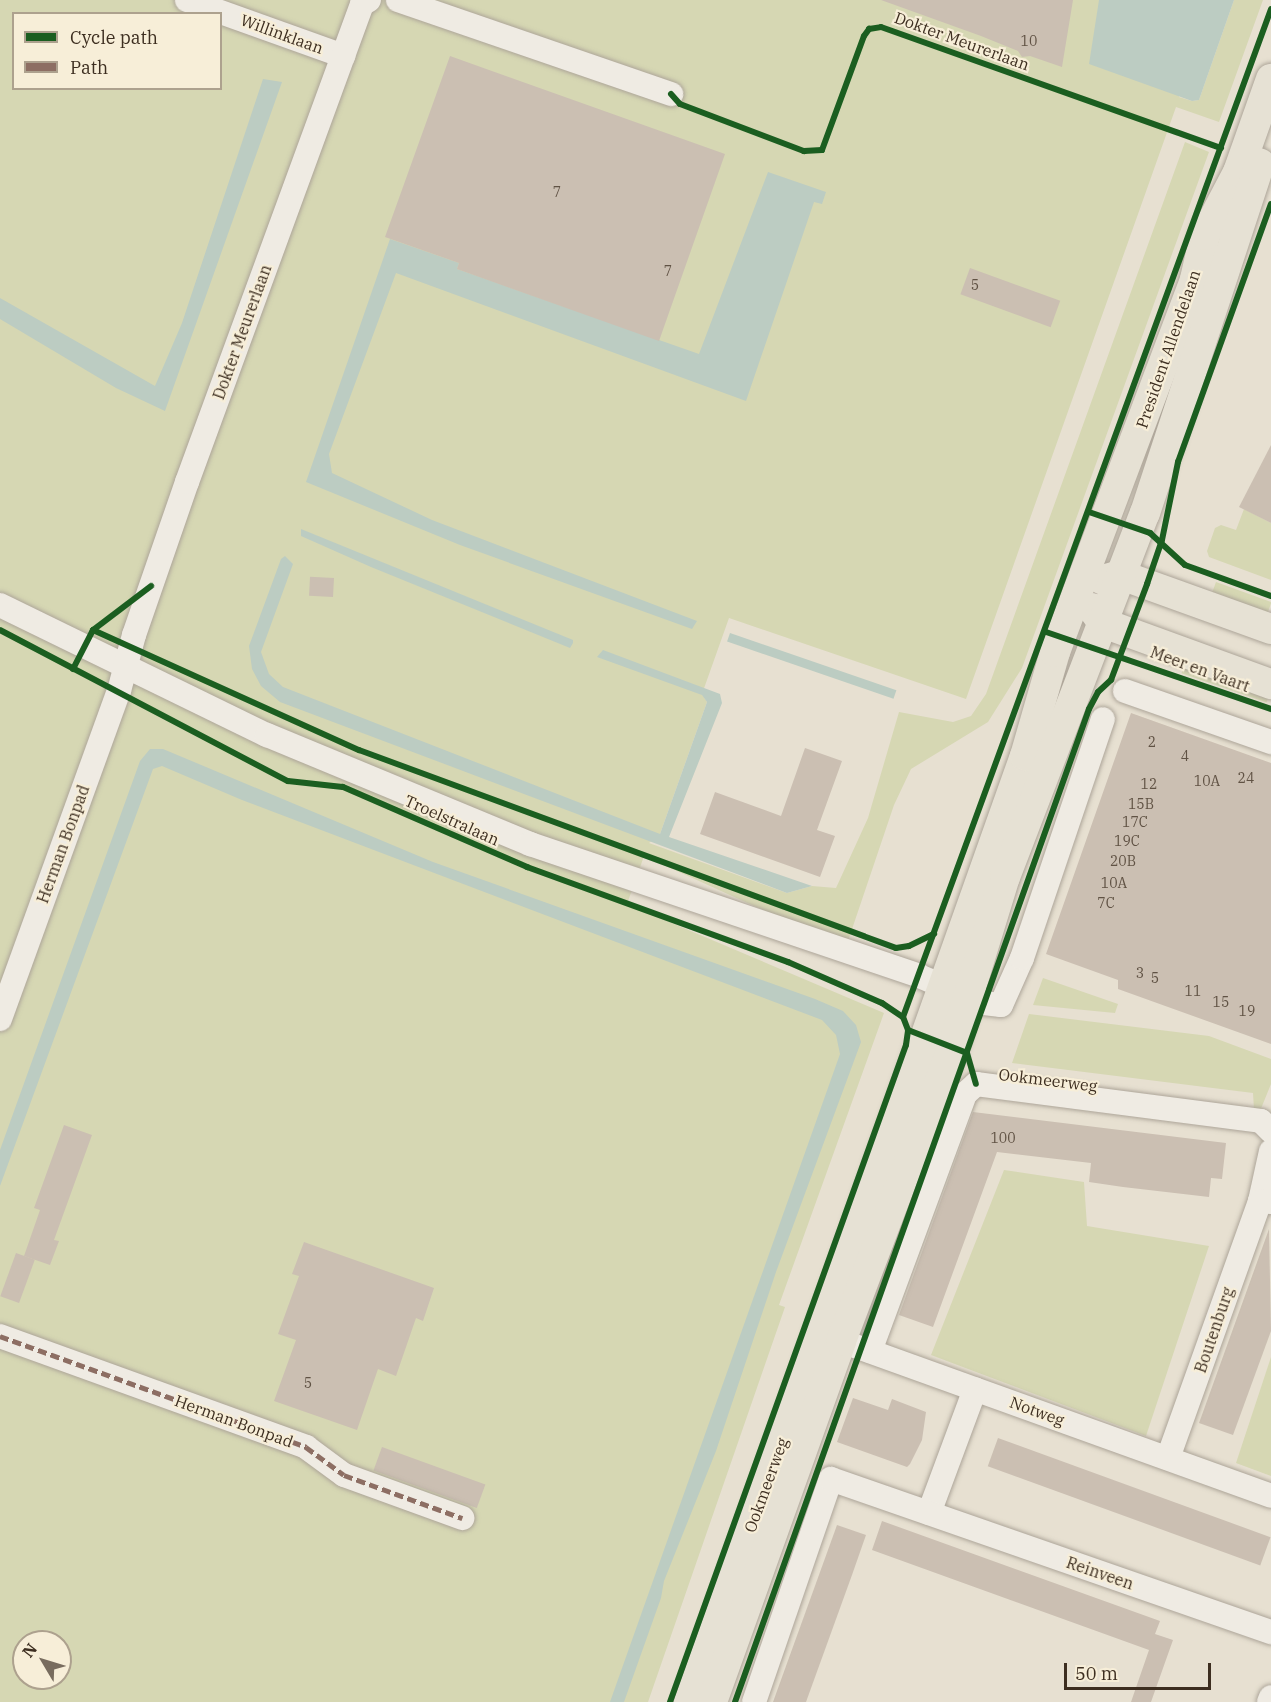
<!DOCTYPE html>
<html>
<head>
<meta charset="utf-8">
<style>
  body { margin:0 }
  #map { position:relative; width:1271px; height:1702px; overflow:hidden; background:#e7e0d1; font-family:"IBM Plex Serif",serif }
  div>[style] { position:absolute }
  .green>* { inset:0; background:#d6d7b3; transform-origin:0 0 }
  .water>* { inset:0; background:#bcccc2; transform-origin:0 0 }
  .building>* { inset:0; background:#cbbfb2; transform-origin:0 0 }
  .roads { filter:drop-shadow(0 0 2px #ada599) drop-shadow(0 0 2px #ada599) }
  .minor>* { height:24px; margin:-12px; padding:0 12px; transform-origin:12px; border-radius:12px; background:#efebe3 }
  .major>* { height:30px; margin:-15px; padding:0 15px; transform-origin:15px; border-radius:15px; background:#e6e1d4 }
  .quiet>* { height:4.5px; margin-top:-2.25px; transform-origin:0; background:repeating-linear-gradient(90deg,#8d6e63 0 9px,transparent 0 13.5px) }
  .cycleway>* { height:6px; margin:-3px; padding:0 3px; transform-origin:3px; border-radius:3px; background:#1b5e20 }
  span { translate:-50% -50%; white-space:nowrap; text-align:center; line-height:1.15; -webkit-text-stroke:4.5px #f7eed8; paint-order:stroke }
  .number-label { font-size:14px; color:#605244 }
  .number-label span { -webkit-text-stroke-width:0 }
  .street-label { font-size:16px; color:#3d2e20 }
  .legend { position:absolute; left:12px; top:12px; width:210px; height:78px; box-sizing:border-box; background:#f7eed8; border:2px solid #ada18e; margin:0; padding:8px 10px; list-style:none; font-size:18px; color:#3d2e20 }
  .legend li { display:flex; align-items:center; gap:12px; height:30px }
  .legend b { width:30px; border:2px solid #ada18e }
  .north { position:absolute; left:12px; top:1630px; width:60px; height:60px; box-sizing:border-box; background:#f7eed8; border:2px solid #ada18e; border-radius:50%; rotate:308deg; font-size:16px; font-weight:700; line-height:24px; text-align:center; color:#3d2e20 }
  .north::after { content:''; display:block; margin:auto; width:21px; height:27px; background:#786c5e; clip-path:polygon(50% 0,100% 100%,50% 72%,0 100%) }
  .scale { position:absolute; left:1064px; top:1663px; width:147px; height:27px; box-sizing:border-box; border:3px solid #3d2e20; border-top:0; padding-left:8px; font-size:18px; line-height:21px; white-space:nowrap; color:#3d2e20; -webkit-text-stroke:4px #f7eed8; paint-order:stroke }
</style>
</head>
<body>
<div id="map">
  <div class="green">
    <i style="clip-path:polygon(evenodd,0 0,1213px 0,1179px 97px,1192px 101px,1199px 100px,1234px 0,1263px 0,1219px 122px,1176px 107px,966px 699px,729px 618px,702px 694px,707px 702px,660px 834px,649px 843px,787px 893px,812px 886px,836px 888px,868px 818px,899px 712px,953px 722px,971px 716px,986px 694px,1185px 142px,1209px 152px,1022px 668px,988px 722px,911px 769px,894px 805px,848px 941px,785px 920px,644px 856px,627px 904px,884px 1013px,779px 1305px,785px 1307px,648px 1702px,0 1702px,0 0,14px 14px,220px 14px,220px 88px,14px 88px,14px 14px,0 0,24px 1642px,60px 1642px,60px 1678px,24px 1678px,24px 1642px)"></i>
    <i style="clip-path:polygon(1244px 509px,1271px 523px,1271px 580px,1209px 557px,1207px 551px,1215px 528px,1221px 525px,1236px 530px)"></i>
    <i style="left:1216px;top:582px;width:59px;height:16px;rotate:20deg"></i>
    <i style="left:1186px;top:660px;width:90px;height:14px;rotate:19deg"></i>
    <i style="clip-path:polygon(1043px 978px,1118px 1004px,1115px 1013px,1033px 1005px)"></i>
    <i style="clip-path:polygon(1029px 1014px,1209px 1036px,1271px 1059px,1271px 1084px,1260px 1111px,1254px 1109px,1253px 1093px,1012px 1063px)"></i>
    <i style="clip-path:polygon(1004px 1170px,1084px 1182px,1087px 1226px,1209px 1246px,1146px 1436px,931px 1355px)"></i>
    <i style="clip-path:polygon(1271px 1357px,1271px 1476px,1236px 1463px)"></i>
  </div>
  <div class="water">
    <i style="clip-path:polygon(1099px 0,1234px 0,1199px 100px,1192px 101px,1089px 64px)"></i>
    <i style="clip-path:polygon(263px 79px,282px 82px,165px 411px,116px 388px,0 319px,0 298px,155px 386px,182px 323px)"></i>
    <i style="clip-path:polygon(768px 172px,826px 192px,822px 204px,814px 202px,746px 401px,396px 273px,329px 454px,332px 473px,432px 520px,697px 621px,692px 629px,460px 545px,306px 482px,390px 239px,459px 263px,457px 269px,699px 354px)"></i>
    <i style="clip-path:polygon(301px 529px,573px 640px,573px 643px,570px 648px,371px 567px,301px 536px)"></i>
    <i style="clip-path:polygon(285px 556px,293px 564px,261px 652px,269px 674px,283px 687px,660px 834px,707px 702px,702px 695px,597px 657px,603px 650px,720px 694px,722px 703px,669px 837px,812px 886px,787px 893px,280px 702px,261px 686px,252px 669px,249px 646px,281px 559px)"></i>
    <i style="left:730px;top:633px;width:176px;height:9px;rotate:19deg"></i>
    <i style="clip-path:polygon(150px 749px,163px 749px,433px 862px,815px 999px,843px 1011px,856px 1025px,861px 1042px,776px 1272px,716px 1451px,664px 1581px,661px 1598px,624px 1702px,610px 1702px,840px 1054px,836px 1035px,822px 1020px,242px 800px,162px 766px,153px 769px,0 1186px,0 1150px,140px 761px)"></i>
  </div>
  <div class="building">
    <i style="clip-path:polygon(881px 0,1073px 0,1062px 67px,1030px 56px,1022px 57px,1018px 51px,981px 36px)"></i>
    <i style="clip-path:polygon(450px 56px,725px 154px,659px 341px,457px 269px,459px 263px,385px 237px)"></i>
    <i style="left:970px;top:268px;width:96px;height:28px;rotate:20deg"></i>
    <i style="clip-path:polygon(1271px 445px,1271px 523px,1239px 507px)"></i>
    <i style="left:334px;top:578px;width:19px;height:24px;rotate:93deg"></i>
    <i style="clip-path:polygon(1131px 713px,1271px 763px,1271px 1044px,1118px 989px,1118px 980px,1046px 954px)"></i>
    <i style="clip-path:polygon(805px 748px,842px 761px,817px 830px,835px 836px,820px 877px,700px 834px,715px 792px,781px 816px)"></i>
    <i style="clip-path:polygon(973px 1112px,1226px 1143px,1222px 1179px,1211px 1178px,1209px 1197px,1123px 1187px,1089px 1182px,1091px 1163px,997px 1152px,933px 1327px,899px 1315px)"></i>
    <i style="clip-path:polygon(64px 1125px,92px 1135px,54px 1240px,59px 1241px,50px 1265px,24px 1256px,40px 1210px,34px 1208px)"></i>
    <i style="clip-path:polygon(1269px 1229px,1271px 1331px,1233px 1435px,1199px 1423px)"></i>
    <i style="clip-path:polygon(304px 1242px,434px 1288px,423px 1321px,416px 1318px,396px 1376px,378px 1369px,357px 1430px,274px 1401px,296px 1340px,278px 1334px,299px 1276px,292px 1274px)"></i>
    <i style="left:16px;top:1253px;width:20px;height:46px;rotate:20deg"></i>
    <i style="clip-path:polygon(853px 1398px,888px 1410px,892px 1399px,926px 1412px,922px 1440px,910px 1464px,907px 1467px,837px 1442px)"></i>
    <i style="left:998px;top:1438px;width:290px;height:30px;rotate:20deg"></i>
    <i style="left:382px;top:1447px;width:110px;height:25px;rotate:20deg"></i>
    <i style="clip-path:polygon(882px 1521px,1160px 1621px,1155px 1634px,1173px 1640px,1151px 1702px,1131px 1702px,1149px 1650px,872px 1550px)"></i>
    <i style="clip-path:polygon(837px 1525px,866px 1535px,852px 1575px,806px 1702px,773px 1702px)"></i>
  </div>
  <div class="roads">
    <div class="minor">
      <i style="left:187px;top:0;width:166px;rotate:19.7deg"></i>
      <i style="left:398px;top:0;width:289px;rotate:19deg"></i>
      <i style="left:0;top:605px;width:297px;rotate:26deg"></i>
      <i style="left:267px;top:735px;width:285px;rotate:22.5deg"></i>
      <i style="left:530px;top:844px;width:411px;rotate:18.7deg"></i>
      <i style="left:919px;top:976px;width:70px;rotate:22.6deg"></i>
      <i style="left:984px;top:1003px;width:17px;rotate:7deg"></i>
      <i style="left:1001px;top:1005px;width:51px;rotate:-65.9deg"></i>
      <i style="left:1022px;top:958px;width:252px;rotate:-71.3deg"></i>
      <i style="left:1125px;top:691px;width:155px;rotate:19.3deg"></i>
      <i style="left:0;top:1019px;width:349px;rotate:-70.1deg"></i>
      <i style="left:119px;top:691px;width:58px;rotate:-75deg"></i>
      <i style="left:134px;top:635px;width:162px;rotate:-70.9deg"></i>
      <i style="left:187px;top:482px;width:509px;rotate:-69.89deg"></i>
      <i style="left:362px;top:4px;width:8px;rotate:-30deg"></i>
      <i style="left:1260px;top:1201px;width:51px;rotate:-77.6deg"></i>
      <i style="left:0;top:1336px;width:326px;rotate:19.9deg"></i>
      <i style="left:306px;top:1447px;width:47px;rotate:36.4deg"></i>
      <i style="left:344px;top:1475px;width:126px;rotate:20deg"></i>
      <i style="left:855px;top:1346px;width:442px;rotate:19.8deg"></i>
      <i style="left:870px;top:1351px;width:274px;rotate:-69.7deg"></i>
      <i style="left:965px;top:1094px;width:15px;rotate:-42deg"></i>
      <i style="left:976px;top:1084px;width:287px;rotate:7.4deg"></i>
      <i style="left:1261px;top:1121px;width:14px;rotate:45deg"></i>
      <i style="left:1168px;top:1458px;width:273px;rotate:-70.3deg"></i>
      <i style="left:1260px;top:1201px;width:11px;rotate:5deg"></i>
      <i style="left:929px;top:1513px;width:132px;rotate:-69.6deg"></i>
      <i style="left:754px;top:1702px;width:236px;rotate:-71deg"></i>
      <i style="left:831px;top:1479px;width:466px;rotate:19.2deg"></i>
      <i style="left:1269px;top:1702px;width:5px;rotate:-68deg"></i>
    </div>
    <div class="major">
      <i style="left:1103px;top:580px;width:19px;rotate:-16deg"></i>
      <i style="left:1121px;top:575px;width:159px;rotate:19.8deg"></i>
      <i style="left:1092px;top:608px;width:19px;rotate:54deg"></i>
      <i style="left:1103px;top:623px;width:179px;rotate:20deg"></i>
      <i style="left:689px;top:1702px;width:1004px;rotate:-70.45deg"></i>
      <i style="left:1025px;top:756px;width:108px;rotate:-73.9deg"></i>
      <i style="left:1055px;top:652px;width:398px;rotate:-69.4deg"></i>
      <i style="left:1195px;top:279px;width:45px;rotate:-77.2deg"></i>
      <i style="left:1205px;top:235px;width:71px;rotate:-62.4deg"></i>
      <i style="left:1238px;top:172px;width:99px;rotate:-70.5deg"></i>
      <i style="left:712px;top:1702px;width:383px;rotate:-70.3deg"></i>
      <i style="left:841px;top:1341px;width:312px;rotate:-69.2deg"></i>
      <i style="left:952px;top:1049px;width:180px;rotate:-72.9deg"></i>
      <i style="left:1005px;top:877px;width:390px;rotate:-69deg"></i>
      <i style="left:1145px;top:513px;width:368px;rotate:-71.8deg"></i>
    </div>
  </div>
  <div class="quiet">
    <i style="left:0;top:1336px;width:326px;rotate:19.9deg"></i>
    <i style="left:306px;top:1447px;width:47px;rotate:36.4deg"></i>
    <i style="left:344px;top:1475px;width:126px;rotate:20deg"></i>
  </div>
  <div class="cycleway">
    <i style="left:671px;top:94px;width:13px;rotate:48deg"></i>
    <i style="left:680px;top:104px;width:133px;rotate:20.8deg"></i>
    <i style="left:804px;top:151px;width:18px;rotate:-3deg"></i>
    <i style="left:822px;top:150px;width:121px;rotate:-69.8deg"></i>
    <i style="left:864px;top:36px;width:9px;rotate:-54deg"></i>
    <i style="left:869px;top:29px;width:12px;rotate:-9deg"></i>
    <i style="left:881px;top:27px;width:361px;rotate:19.6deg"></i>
    <i style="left:1089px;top:512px;width:65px;rotate:19deg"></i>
    <i style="left:1150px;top:533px;width:47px;rotate:42.4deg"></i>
    <i style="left:1185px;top:565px;width:91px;rotate:19.8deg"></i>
    <i style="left:0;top:630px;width:325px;rotate:27.7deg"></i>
    <i style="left:288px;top:781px;width:55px;rotate:6.2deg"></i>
    <i style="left:343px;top:787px;width:201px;rotate:23.5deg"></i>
    <i style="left:527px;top:867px;width:278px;rotate:20deg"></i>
    <i style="left:788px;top:962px;width:103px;rotate:23.6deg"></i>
    <i style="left:882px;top:1003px;width:25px;rotate:34deg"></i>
    <i style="left:93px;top:630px;width:292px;rotate:24.3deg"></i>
    <i style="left:359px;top:750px;width:572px;rotate:20.24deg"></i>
    <i style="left:896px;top:948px;width:13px;rotate:-9deg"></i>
    <i style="left:909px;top:946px;width:28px;rotate:-26deg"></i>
    <i style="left:1046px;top:632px;width:238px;rotate:18.9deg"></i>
    <i style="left:73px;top:669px;width:44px;rotate:-62.9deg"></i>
    <i style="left:93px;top:630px;width:73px;rotate:-37.2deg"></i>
    <i style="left:908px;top:1030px;width:63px;rotate:21.3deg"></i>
    <i style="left:967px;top:1053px;width:32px;rotate:74deg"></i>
    <i style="left:670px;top:1702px;width:698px;rotate:-70.24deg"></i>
    <i style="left:906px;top:1045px;width:15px;rotate:-82deg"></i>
    <i style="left:908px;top:1030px;width:14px;rotate:-111deg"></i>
    <i style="left:903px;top:1017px;width:1073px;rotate:-69.94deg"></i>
    <i style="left:735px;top:1702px;width:1054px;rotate:-70.38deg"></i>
    <i style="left:1089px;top:709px;width:19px;rotate:-62deg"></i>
    <i style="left:1098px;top:692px;width:18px;rotate:-43deg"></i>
    <i style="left:1111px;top:680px;width:103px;rotate:-69.4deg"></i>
    <i style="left:1147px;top:584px;width:46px;rotate:-71.2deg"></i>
    <i style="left:1162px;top:540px;width:80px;rotate:-78.4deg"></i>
    <i style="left:1178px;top:462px;width:274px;rotate:-70.2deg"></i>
  </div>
  <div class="number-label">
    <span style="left:1029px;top:41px">10</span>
    <span style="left:557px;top:192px">7</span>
    <span style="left:668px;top:271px">7</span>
    <span style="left:975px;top:285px">5</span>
    <span style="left:1152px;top:742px">2</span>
    <span style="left:1185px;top:756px">4</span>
    <span style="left:1246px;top:778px">24</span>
    <span style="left:1207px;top:781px">10A</span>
    <span style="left:1149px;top:784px">12</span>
    <span style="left:1141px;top:804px">15B</span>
    <span style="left:1135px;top:822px">17C</span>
    <span style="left:1127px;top:841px">19C</span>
    <span style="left:1123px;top:861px">20B</span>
    <span style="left:1114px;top:883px">10A</span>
    <span style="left:1106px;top:903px">7C</span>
    <span style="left:1140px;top:973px">3</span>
    <span style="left:1155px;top:978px">5</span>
    <span style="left:1193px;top:991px">11</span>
    <span style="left:1221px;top:1002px">15</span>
    <span style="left:1247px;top:1011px">19</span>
    <span style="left:1003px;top:1138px">100</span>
    <span style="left:308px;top:1383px">5</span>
  </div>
  <div class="street-label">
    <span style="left:282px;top:34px;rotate:20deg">Willinklaan</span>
    <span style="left:962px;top:41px;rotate:20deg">Dokter Meurerlaan</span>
    <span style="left:242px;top:332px;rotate:-70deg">Dokter Meurerlaan</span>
    <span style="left:1168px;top:349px;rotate:-71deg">President Allendelaan</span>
    <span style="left:1200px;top:669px;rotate:20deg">Meer en Vaart</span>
    <span style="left:452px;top:820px;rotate:24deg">Troelstralaan</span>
    <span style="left:63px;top:844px;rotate:-70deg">Herman Bonpad</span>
    <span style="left:1048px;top:1080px;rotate:7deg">Ookmeerweg</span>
    <span style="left:1214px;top:1330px;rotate:-71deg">Boutenburg</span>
    <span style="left:1037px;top:1411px;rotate:20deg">Notweg</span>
    <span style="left:234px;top:1421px;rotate:20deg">Herman Bonpad</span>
    <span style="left:766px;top:1485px;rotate:-70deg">Ookmeerweg</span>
    <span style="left:1100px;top:1573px;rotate:19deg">Reinveen</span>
  </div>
  <ul class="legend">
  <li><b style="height:8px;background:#1b5e20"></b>Cycle path</li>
  <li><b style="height:8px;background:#8d6e63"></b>Path</li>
  </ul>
  <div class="north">N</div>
  <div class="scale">50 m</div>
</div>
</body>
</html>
